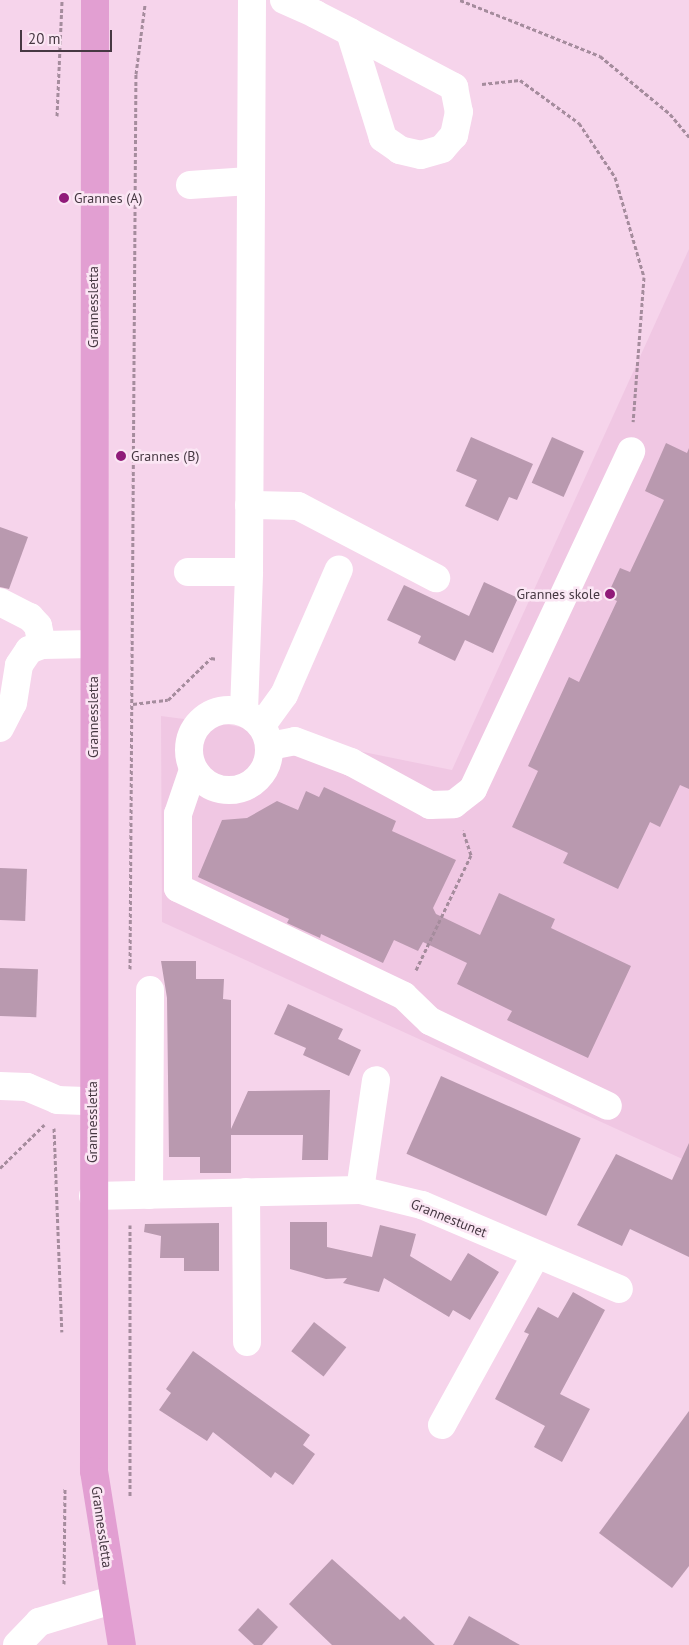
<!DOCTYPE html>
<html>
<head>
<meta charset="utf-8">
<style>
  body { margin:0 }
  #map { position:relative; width:689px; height:1645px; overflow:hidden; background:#f6d4eb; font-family:"PT Sans",sans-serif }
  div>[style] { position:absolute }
  .built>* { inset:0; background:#f0c7e3 }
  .building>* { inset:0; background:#b999af; transform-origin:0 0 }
  .path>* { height:3px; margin-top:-1.5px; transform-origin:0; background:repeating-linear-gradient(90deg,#a58c9d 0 4px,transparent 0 6.5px) }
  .minor>* { height:28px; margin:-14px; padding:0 14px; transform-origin:14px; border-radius:14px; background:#fff }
  .minor>.ring { margin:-14px; padding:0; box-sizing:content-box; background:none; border:28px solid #fff; border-radius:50% }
  .major>* { height:28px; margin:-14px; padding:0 14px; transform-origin:14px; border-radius:14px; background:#e29fd2 }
  .dots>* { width:14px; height:14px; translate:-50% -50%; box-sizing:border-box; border:2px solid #fbe6f4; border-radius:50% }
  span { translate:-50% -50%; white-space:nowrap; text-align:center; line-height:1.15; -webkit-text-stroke:5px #fbe6f4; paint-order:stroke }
  .poi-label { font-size:14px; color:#463842 }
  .left { translate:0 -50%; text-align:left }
  .right { translate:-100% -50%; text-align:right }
  .street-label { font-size:14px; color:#463842 }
  .scale { position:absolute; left:20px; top:30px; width:92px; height:22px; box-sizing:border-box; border:2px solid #463842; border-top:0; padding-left:6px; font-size:15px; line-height:18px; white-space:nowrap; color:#463842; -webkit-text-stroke:4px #fbe6f4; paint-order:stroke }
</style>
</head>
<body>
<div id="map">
  <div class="built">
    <i style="clip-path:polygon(689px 249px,689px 1162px,162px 922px,161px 716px,230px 725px,452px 770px)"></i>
  </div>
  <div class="building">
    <i style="clip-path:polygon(471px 437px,533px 464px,517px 500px,509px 497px,498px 521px,465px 506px,477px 480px,456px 471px)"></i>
    <i style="left:552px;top:437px;width:35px;height:50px;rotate:24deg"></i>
    <i style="clip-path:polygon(666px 443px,687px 453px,689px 448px,689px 789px,680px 785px,660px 827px,650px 822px,618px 889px,563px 863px,568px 853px,512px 827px,538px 771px,528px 766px,558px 701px,569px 677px,579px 682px,617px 601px,607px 596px,620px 568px,630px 572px,664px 500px,645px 491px)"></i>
    <i style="clip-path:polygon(0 527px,28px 537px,9px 589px,0 587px)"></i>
    <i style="clip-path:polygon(484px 582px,518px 598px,493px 653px,465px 640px,455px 661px,418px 643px,421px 636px,387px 620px,404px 585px,469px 616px)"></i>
    <i style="clip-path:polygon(324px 787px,396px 821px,392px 831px,456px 860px,433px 908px,436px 914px,480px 935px,499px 893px,555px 919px,551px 928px,631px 966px,588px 1058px,507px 1020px,512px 1011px,457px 984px,467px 963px,423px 942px,418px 951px,394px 940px,383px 963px,321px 934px,320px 938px,287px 923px,289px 919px,198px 877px,222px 820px,247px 818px,277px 801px,298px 810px,306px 791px,319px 797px)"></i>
    <i style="left:0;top:868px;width:27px;height:52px;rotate:2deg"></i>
    <i style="clip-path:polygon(161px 961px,196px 961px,196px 979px,224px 979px,223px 999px,231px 1000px,231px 1129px,248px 1091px,330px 1090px,328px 1160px,302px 1160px,303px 1135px,231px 1135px,231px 1173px,200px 1173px,200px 1157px,169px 1157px,167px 998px)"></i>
    <i style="left:0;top:968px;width:38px;height:48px;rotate:2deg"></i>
    <i style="clip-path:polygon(288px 1004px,343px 1029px,338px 1039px,361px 1050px,349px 1076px,303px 1055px,306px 1048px,274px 1034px)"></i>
    <i style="left:441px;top:1076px;width:153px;height:85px;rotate:24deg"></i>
    <i style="clip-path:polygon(689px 1143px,689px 1257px,630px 1229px,622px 1246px,577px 1225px,616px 1154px,672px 1180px)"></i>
    <i style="clip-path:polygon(290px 1222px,327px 1222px,327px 1247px,372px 1257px,380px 1225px,416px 1234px,410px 1256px,451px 1281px,468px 1253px,499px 1272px,470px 1320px,453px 1310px,449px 1317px,384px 1278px,379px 1292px,343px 1283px,347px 1278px,326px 1279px,290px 1269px)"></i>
    <i style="clip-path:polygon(219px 1223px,219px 1271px,184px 1271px,184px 1258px,160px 1258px,161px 1236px,144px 1232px,145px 1224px)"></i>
    <i style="clip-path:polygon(573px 1292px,605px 1310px,560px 1394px,590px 1409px,562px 1462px,534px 1447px,545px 1426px,495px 1399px,529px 1334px,524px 1332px,538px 1307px,558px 1318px)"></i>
    <i style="left:314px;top:1322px;width:41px;height:37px;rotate:38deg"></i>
    <i style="clip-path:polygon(193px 1351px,310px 1435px,303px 1445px,315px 1454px,293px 1485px,275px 1472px,271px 1478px,213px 1432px,207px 1441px,159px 1410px,171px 1393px,166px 1389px)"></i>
    <i style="clip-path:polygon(689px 1411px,689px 1566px,672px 1588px,599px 1533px)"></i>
    <i style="clip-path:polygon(332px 1559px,400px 1620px,404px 1616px,435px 1645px,332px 1645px,289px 1604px)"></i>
    <i style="clip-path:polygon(258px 1608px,278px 1627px,262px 1645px,254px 1645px,238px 1630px)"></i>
    <i style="clip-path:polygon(469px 1616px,520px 1645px,453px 1645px)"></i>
  </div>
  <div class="path">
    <i style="left:460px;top:0;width:151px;rotate:21.8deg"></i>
    <i style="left:600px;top:56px;width:91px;rotate:39.6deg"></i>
    <i style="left:670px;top:114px;width:30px;rotate:50deg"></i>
    <i style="left:482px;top:84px;width:38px;rotate:-6deg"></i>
    <i style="left:520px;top:80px;width:73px;rotate:36.1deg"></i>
    <i style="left:579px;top:123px;width:65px;rotate:56.3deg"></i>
    <i style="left:615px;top:177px;width:104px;rotate:73.8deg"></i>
    <i style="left:644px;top:277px;width:145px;rotate:94.3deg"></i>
    <i style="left:57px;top:116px;width:116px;rotate:-87.5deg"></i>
    <i style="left:133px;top:704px;width:35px;rotate:-7deg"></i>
    <i style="left:168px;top:700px;width:60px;rotate:-44.3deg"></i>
    <i style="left:211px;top:658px;width:6px;rotate:9deg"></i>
    <i style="left:130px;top:969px;width:895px;rotate:-89.62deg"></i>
    <i style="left:136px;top:74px;width:70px;rotate:-82.6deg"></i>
    <i style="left:416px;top:970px;width:127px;rotate:-64.4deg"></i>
    <i style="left:471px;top:855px;width:26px;rotate:-108deg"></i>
    <i style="left:54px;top:1128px;width:204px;rotate:87.8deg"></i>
    <i style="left:0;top:1168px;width:62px;rotate:-44.3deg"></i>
    <i style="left:130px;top:1225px;width:271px;rotate:90deg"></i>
    <i style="left:64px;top:1584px;width:96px;rotate:-89.4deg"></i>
  </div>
  <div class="minor">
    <i style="left:284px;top:0;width:34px;rotate:24deg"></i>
    <i style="left:315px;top:14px;width:39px;rotate:27deg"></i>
    <i style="left:350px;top:32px;width:118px;rotate:27.9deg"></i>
    <i style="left:454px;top:87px;width:25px;rotate:79deg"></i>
    <i style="left:459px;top:112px;width:24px;rotate:102deg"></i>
    <i style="left:454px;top:135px;width:18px;rotate:131deg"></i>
    <i style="left:442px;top:149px;width:22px;rotate:164deg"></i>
    <i style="left:421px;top:155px;width:22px;rotate:-167deg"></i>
    <i style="left:400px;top:150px;width:21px;rotate:-145deg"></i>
    <i style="left:383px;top:138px;width:111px;rotate:-107.3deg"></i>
    <i style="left:190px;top:185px;width:59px;rotate:-3.9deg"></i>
    <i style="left:249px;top:505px;width:49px;rotate:1.2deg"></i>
    <i style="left:298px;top:506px;width:156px;rotate:27.6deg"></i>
    <i style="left:188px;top:572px;width:61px"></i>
    <i style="left:0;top:602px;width:34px;rotate:27deg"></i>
    <i style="left:30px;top:617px;width:12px;rotate:48deg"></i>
    <i style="left:38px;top:626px;width:19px;rotate:78deg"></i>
    <i class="ring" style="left:189px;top:710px;width:52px;height:52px"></i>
    <i style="left:244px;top:711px;width:139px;rotate:-87.9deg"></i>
    <i style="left:249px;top:572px;width:572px;rotate:-89.7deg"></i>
    <i style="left:262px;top:725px;width:37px;rotate:-54deg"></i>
    <i style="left:284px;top:695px;width:137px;rotate:-66.4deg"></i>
    <i style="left:0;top:728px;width:28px;rotate:-63deg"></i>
    <i style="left:13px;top:703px;width:38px;rotate:-81deg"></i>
    <i style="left:19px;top:665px;width:18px;rotate:-56deg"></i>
    <i style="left:29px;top:650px;width:14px;rotate:-21deg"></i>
    <i style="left:42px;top:645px;width:51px;rotate:-1.1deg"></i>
    <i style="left:270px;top:746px;width:25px;rotate:-11deg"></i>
    <i style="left:295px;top:741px;width:60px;rotate:20.6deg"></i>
    <i style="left:351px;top:762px;width:90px;rotate:28.6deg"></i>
    <i style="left:430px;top:805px;width:24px;rotate:-2deg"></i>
    <i style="left:454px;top:804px;width:24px;rotate:-38deg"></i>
    <i style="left:473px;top:789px;width:373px;rotate:-64.9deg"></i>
    <i style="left:193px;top:770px;width:46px;rotate:108.8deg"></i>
    <i style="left:178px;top:814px;width:74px;rotate:90deg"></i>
    <i style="left:178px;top:888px;width:250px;rotate:25.5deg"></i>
    <i style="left:404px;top:996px;width:36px;rotate:44deg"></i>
    <i style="left:430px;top:1021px;width:197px;rotate:25.5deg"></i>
    <i style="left:0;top:1086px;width:27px;rotate:2deg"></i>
    <i style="left:27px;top:1087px;width:33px;rotate:23deg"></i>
    <i style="left:57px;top:1100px;width:35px;rotate:2deg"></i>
    <i style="left:360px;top:1190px;width:111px;rotate:-81.7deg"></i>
    <i style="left:246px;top:1192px;width:150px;rotate:89.6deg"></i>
    <i style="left:149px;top:1195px;width:205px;rotate:-89.7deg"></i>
    <i style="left:93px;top:1196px;width:267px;rotate:-1.3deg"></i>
    <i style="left:360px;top:1190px;width:64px;rotate:13.6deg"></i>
    <i style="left:422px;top:1205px;width:214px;rotate:23.1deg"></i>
    <i style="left:442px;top:1425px;width:194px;rotate:-61.1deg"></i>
    <i style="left:17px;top:1645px;width:32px;rotate:-46deg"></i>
    <i style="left:39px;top:1622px;width:76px;rotate:-16.8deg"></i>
  </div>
  <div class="major">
    <i style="left:95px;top:0;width:1471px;rotate:90.04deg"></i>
    <i style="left:94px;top:1471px;width:176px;rotate:80.9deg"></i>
  </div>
  <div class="dots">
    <i style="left:64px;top:198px;background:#901a79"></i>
    <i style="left:121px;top:456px;background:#901a79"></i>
    <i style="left:610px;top:594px;background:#901a79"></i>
  </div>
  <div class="poi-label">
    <span class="left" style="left:74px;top:198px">Grannes (A)</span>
    <span class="left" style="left:131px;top:456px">Grannes (B)</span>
    <span class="right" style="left:600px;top:594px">Grannes skole</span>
  </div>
  <div class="street-label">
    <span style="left:93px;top:307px;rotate:-90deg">Grannessletta</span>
    <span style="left:93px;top:717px;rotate:-90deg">Grannessletta</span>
    <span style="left:92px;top:1122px;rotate:-90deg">Grannessletta</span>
    <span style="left:449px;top:1218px;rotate:22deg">Grannestunet</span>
    <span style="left:102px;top:1527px;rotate:82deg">Grannessletta</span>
  </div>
  <div class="scale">20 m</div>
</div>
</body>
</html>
